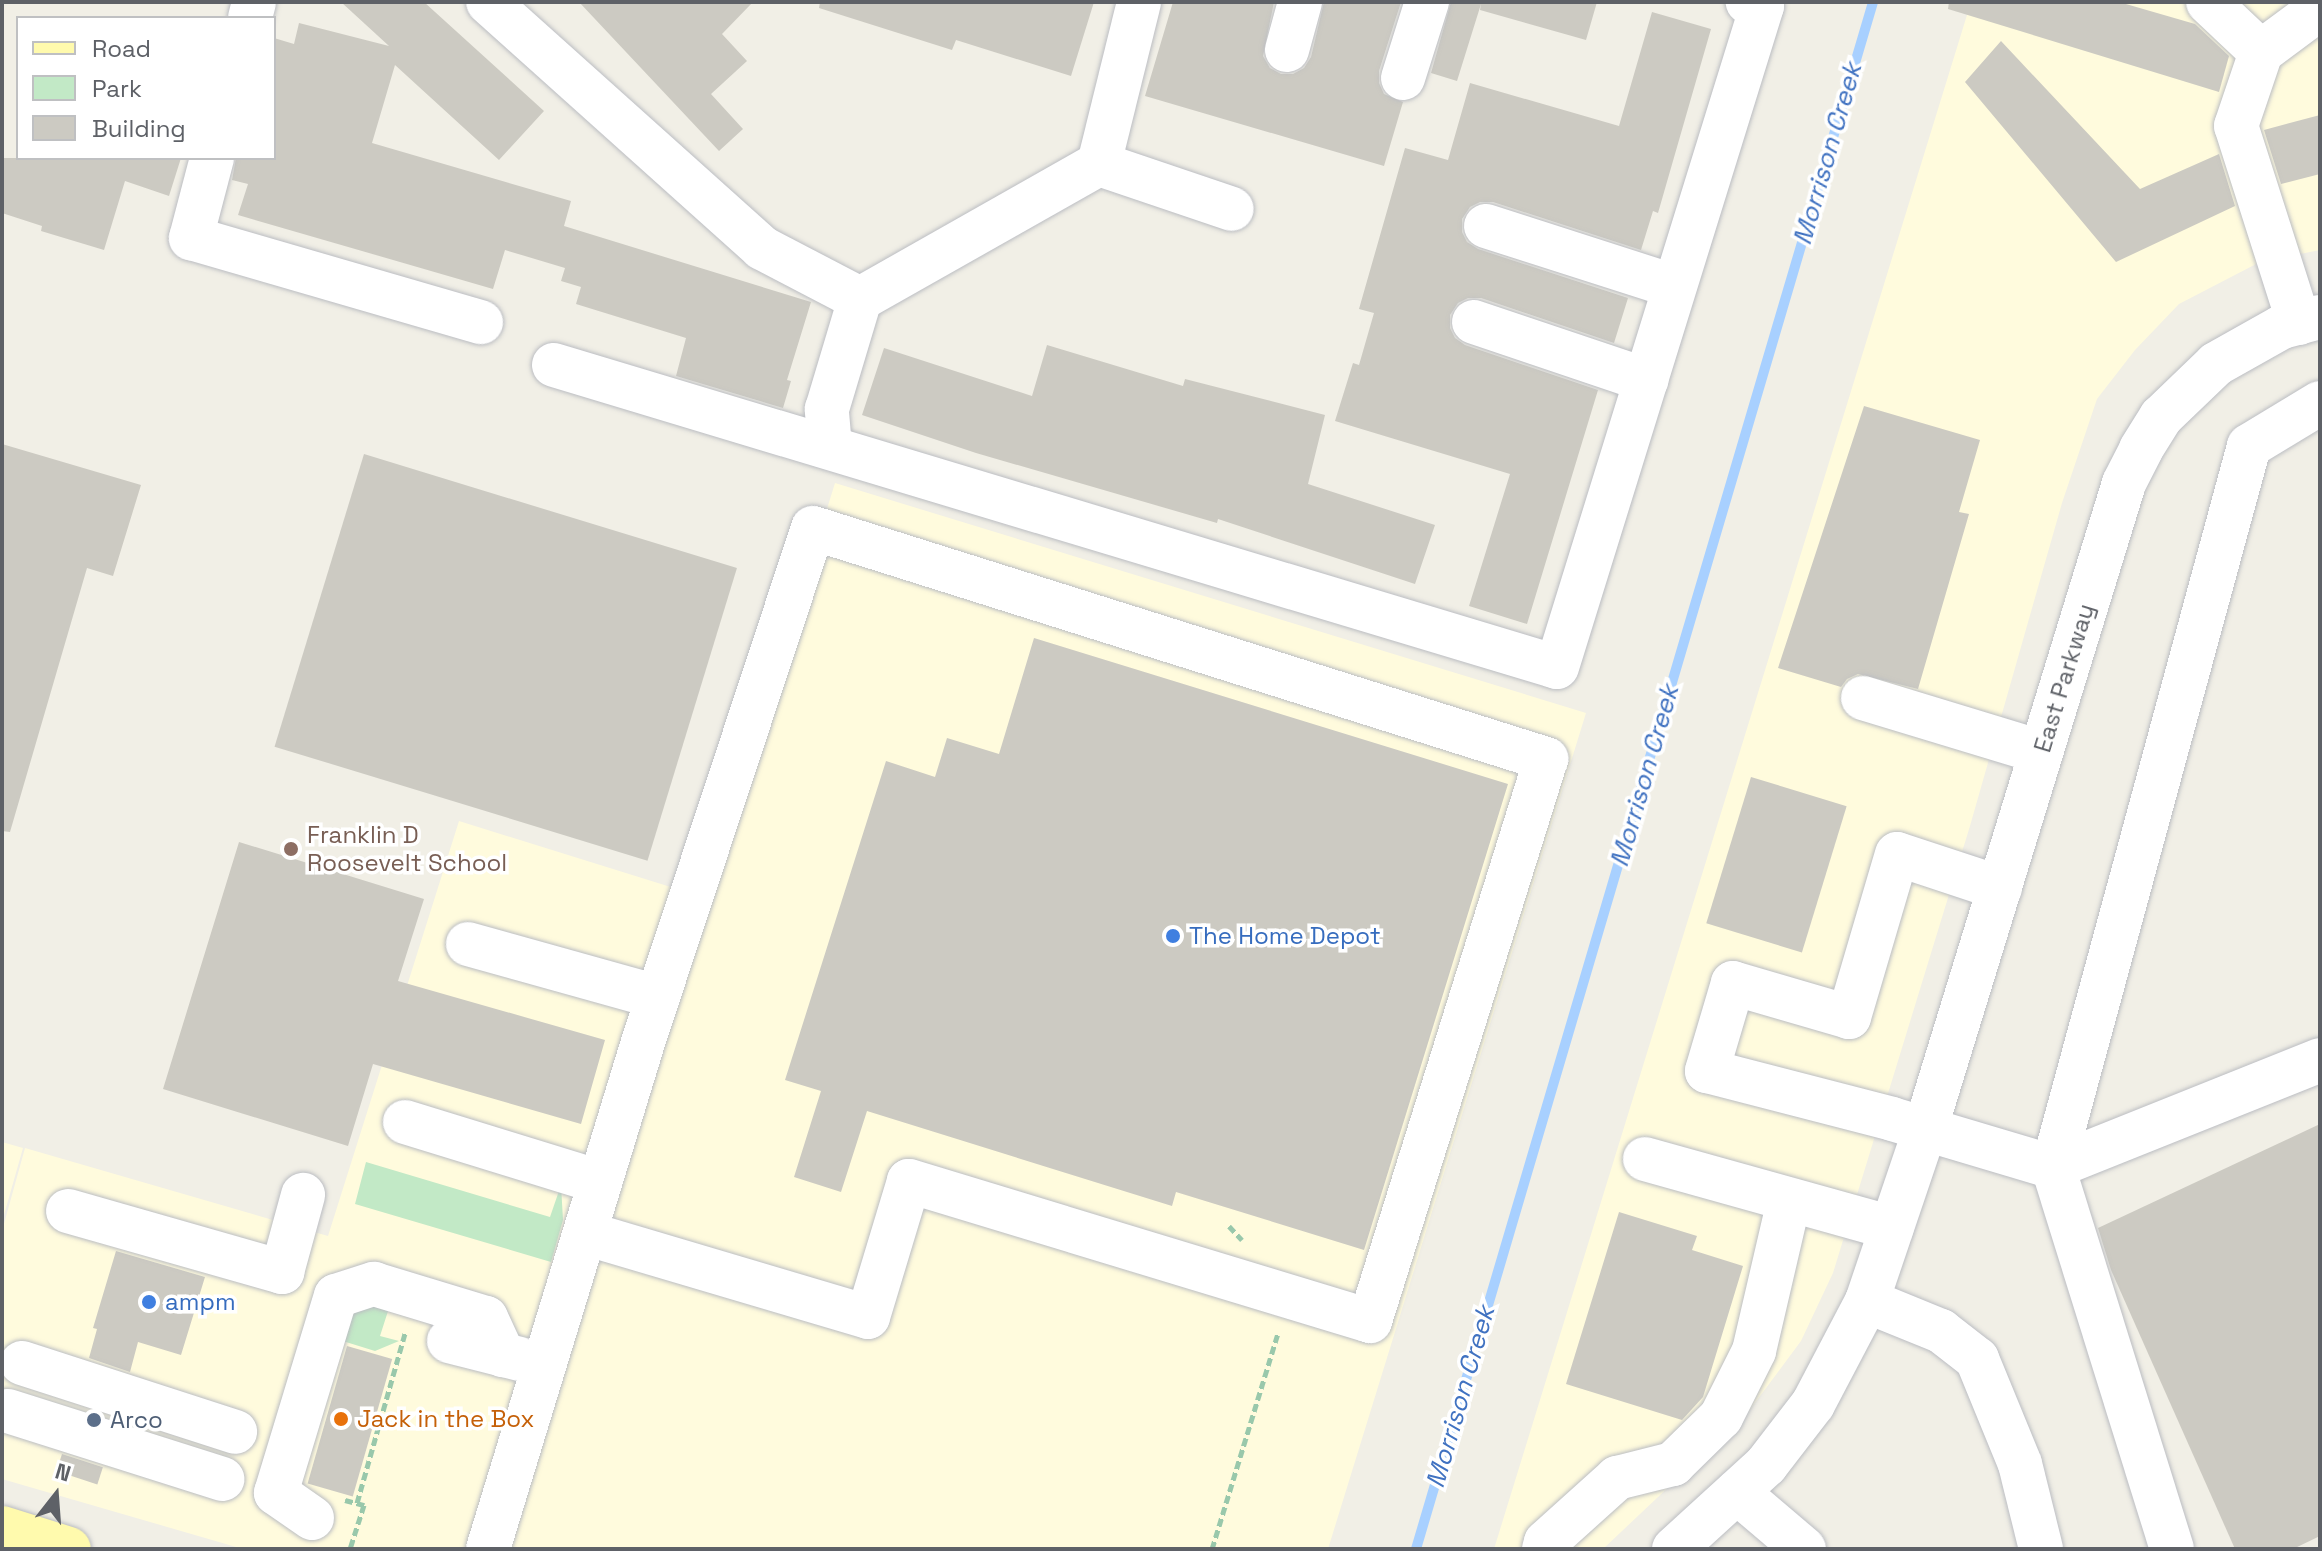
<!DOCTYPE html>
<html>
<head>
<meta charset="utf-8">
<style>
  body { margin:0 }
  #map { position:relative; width:2322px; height:1551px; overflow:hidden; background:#f1efe6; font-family:"Space Grotesk",sans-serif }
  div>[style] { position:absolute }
  .commercial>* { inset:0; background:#fffbdd }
  .green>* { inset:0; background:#c2e9c6 }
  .stream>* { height:10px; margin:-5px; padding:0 5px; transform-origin:5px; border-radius:5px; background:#a8d0ff }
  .building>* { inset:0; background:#cccac2; transform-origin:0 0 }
  .path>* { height:5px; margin-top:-2.5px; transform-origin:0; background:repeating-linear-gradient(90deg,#99c8ab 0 8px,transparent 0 12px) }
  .roads { filter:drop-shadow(0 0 2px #bbbdc2) drop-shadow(0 0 2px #bbbdc2) }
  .minor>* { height:44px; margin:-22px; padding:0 22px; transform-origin:22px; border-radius:22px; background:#fff }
  .major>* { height:44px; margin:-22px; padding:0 22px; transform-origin:22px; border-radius:22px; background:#fffaad }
  .dots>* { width:22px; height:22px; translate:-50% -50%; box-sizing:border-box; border:4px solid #fff; border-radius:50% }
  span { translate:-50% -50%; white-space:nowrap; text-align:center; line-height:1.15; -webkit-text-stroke:7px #fff; paint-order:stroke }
  .street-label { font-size:24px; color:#5e6167 }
  .education-label { font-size:24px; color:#785e54 }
  .left { translate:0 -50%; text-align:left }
  .shop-label { font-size:24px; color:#366cbe }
  .food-label { font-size:24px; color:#c56008 }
  .service-label { font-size:24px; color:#4e5e75 }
  .water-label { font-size:26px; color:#4072c1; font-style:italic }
  .frame { position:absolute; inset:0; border:4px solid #5e6167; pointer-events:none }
  .legend { position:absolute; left:16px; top:16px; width:260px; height:144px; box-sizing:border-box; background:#fff; border:2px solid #bfc0c2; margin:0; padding:10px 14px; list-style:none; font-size:24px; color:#5e6167 }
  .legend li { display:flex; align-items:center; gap:16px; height:40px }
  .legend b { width:40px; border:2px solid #bfc0c2 }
  .north { position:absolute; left:16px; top:1455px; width:80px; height:80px; -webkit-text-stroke:6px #fff; paint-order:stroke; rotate:17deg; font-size:22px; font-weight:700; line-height:32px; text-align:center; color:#5e6167 }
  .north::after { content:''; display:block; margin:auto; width:28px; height:36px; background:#5e6167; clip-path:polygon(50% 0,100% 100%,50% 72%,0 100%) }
</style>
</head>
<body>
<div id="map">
  <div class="commercial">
    <i style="clip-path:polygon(1971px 2px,2320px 2px,2320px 250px,2260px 262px,2179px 304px,2135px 350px,2097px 399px,2062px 503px,1970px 826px,1833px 1273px,1801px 1341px,1749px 1411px,1603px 1549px,1494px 1549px)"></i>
    <i style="clip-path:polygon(835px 483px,1586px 713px,1328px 1549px,243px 1549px,2px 1479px,2px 1231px,25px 1148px,328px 1236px,459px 821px,706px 898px)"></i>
    <i style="clip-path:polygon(2px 1142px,23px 1148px,2px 1222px)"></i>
  </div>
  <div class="green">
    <i style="clip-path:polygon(366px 1162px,550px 1217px,561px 1185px,563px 1220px,551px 1262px,355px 1204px)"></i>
    <i style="clip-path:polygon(356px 1295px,389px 1308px,380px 1336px,399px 1341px,375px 1351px,333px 1338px)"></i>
  </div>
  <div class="stream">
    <i style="left:1416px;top:1549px;width:1613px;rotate:-73.54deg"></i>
  </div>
  <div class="building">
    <i style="clip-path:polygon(341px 2px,424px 2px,544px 111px,499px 160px,395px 65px,372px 143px,571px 201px,564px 226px,811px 302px,787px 380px,791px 381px,783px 408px,676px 376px,686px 338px,576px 304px,581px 287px,561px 281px,565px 268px,505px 250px,493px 289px,238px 215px,248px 184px,232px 180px,236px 158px,274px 158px,274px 38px,294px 44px,299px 23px,389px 46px)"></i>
    <i style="clip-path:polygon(579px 2px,753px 2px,722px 34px,747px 61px,711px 94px,743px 129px,719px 151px)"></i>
    <i style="clip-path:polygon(820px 2px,1094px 2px,1071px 76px,956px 40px,952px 50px,819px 8px)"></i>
    <i style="clip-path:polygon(1173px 2px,1274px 2px,1263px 56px,1270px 68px,1281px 74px,1293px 74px,1304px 68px,1311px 57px,1324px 2px,1401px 2px,1379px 71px,1379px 83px,1384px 94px,1403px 102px,1384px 166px,1145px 96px)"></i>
    <i style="clip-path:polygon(1451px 2px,1597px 2px,1586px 40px,1480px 10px,1481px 4px,1457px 81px,1431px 73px)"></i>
    <i style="clip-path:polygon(1949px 2px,2119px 2px,2195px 24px,2229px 56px,2219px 92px,1948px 9px)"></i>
    <i style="clip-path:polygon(1652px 12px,1711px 29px,1658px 213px,1653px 211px,1641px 250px,1493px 202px,1480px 202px,1470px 207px,1462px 219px,1462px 232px,1467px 242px,1478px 249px,1628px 298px,1614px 343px,1481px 298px,1468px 298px,1458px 303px,1450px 315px,1450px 328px,1455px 338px,1465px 345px,1598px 390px,1527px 624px,1469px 606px,1510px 474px,1335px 421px,1353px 363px,1359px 365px,1374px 313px,1359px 309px,1405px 148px,1448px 160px,1470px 83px,1619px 126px)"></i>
    <i style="clip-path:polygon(2001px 41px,2140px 189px,2219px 154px,2235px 206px,2116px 262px,1965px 82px)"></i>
    <i style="clip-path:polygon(2320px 115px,2320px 174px,2281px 184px,2264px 130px)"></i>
    <i style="clip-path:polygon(2px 158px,181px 158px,169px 196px,125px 181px,104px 250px,41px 231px,42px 226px,2px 213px)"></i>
    <i style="clip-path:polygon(1047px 345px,1183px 386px,1185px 379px,1325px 415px,1308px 484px,1435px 525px,1415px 584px,1218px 519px,1217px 523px,976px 453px,862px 415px,884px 348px,1032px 396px)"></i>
    <i style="clip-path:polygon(1864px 406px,1980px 440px,1959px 512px,1969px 514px,1918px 689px,1858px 674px,1847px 679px,1841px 687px,1778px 668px)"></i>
    <i style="clip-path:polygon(2px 444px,141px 485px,113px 576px,87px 568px,10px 832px,2px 831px)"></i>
    <i style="left:364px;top:454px;width:390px;height:306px;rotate:17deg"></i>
    <i style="clip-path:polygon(1034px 638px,1508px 784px,1364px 1250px,1176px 1192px,1172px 1206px,867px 1111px,841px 1192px,794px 1177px,821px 1091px,785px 1080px,886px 761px,935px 777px,947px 738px,999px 754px)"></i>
    <i style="left:1751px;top:777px;width:100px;height:153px;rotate:17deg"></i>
    <i style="clip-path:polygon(239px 842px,424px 899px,398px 981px,605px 1040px,581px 1124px,373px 1064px,348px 1146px,163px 1089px)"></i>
    <i style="clip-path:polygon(2320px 1124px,2320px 1536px,2293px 1549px,2235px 1549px,2111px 1270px,2098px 1228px)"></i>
    <i style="clip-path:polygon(1619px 1212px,1697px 1236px,1692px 1250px,1743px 1266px,1703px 1397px,1682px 1420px,1566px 1384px)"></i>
    <i style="clip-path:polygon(116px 1251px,205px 1277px,181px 1355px,138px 1342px,130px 1372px,89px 1358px,97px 1329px,93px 1328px)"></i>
    <i style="left:347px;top:1346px;width:47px;height:143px;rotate:16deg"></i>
    <i style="left:62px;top:1454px;width:43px;height:18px;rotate:18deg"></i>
  </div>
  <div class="path">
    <i style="left:1229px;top:1226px;width:19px;rotate:47deg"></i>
    <i style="left:345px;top:1500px;width:20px;rotate:15deg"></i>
    <i style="left:364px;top:1505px;width:46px;rotate:107.7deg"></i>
    <i style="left:357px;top:1503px;width:177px;rotate:-74.2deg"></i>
    <i style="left:1212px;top:1549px;width:226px;rotate:-73deg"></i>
  </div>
  <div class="roads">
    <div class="minor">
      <i style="left:488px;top:2px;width:368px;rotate:41.9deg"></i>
      <i style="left:762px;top:248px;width:110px;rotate:27.5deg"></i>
      <i style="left:2208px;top:2px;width:73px;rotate:43.3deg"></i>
      <i style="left:250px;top:18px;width:16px;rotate:-76deg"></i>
      <i style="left:1287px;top:50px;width:50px;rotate:-74.8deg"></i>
      <i style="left:1403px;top:78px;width:80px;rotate:-72.5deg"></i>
      <i style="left:212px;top:158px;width:83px;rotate:104.7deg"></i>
      <i style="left:191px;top:238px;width:302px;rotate:16.2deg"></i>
      <i style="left:1099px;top:164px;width:140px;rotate:18.7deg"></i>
      <i style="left:1486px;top:226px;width:196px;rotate:17.8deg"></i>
      <i style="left:1474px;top:322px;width:182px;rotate:18.6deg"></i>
      <i style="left:2299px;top:323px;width:207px;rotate:-107.7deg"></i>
      <i style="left:2236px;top:126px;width:78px;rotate:-71.3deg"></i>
      <i style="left:2261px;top:52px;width:72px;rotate:-36.6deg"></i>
      <i style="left:2319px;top:9px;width:8px;rotate:-113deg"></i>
      <i style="left:554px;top:365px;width:1047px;rotate:16.76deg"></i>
      <i style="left:1557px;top:667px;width:692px;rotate:-72.77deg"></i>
      <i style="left:1762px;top:6px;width:15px;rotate:-164deg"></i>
      <i style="left:830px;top:447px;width:38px;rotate:-95deg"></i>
      <i style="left:827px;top:409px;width:115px;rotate:-73.3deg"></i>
      <i style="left:860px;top:299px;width:274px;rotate:-29.5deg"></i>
      <i style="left:1099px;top:164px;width:167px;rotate:-76.1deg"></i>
      <i style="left:1863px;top:698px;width:186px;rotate:16.9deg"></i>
      <i style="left:2000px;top:888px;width:108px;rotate:-161.7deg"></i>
      <i style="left:1897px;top:854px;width:170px;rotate:106.4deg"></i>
      <i style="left:1849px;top:1017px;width:121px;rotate:-163.7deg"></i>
      <i style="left:1733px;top:983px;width:92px;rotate:106.5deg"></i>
      <i style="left:1707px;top:1071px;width:191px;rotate:14.5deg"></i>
      <i style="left:1892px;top:1119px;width:168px;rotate:16.6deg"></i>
      <i style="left:2053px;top:1167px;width:288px;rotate:-21.8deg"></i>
      <i style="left:468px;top:944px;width:197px;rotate:15.6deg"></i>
      <i style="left:405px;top:1122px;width:204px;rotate:17.1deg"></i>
      <i style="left:1645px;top:1159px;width:256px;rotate:15.6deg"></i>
      <i style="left:68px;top:1211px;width:223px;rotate:15.9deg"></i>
      <i style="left:282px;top:1272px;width:80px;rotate:-74.7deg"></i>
      <i style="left:1867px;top:1301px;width:80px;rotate:22.1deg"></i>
      <i style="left:1941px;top:1331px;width:46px;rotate:37.9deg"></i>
      <i style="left:1977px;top:1359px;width:113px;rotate:67.7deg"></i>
      <i style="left:2020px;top:1464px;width:88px;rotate:76.1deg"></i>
      <i style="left:449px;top:1341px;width:73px;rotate:14.2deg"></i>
      <i style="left:22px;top:1363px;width:224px;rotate:17.9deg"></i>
      <i style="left:8px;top:1411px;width:225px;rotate:17.6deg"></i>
      <i style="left:1737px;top:1492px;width:88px;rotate:40.4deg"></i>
      <i style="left:312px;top:1518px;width:44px;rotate:-145.2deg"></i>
      <i style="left:276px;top:1493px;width:206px;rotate:-73.1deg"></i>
      <i style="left:336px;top:1296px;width:40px;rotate:-18deg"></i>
      <i style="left:374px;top:1284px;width:117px;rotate:16.9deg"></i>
      <i style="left:486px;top:1318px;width:41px;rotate:65.3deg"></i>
      <i style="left:488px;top:1549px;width:533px;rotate:-72.99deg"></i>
      <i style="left:644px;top:1039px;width:538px;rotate:-71.7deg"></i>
      <i style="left:813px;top:528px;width:769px;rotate:17.49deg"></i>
      <i style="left:1546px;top:759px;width:589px;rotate:107.39deg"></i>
      <i style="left:1370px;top:1321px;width:482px;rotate:-163.1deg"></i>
      <i style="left:909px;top:1181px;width:142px;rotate:106.8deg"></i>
      <i style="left:868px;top:1317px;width:295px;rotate:-163.5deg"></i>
      <i style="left:1544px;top:1549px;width:7px;rotate:-74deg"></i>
      <i style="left:1546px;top:1542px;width:96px;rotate:-42deg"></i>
      <i style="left:1617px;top:1478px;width:58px;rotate:-14deg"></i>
      <i style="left:1673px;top:1464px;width:67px;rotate:-44.4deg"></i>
      <i style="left:1721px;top:1417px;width:74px;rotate:-63.4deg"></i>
      <i style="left:1754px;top:1351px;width:155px;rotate:-76.9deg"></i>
      <i style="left:1674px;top:1549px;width:125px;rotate:-42.4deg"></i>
      <i style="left:1766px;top:1465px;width:77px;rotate:-52.4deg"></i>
      <i style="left:1813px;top:1404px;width:116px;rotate:-62.3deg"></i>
      <i style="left:1867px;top:1301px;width:181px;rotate:-71.3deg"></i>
      <i style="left:1925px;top:1130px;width:677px;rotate:-72.9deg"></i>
      <i style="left:2124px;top:483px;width:38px;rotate:-63deg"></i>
      <i style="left:2141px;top:449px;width:38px;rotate:-58deg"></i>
      <i style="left:2161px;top:417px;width:76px;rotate:-43.9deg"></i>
      <i style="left:2216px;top:364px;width:76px;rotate:-29.3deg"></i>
      <i style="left:2282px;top:327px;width:39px;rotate:-15deg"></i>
      <i style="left:2172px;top:1549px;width:400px;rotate:-107.3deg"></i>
      <i style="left:2053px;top:1167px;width:747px;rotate:-74.79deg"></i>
      <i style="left:2249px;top:446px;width:83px;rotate:-31.2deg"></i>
    </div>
    <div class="major">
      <i style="left:2px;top:1528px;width:70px;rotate:17.4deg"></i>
    </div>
  </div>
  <div class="dots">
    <i style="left:291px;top:849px;background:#8d6e63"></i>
    <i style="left:1173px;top:936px;background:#3f7fe0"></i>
    <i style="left:149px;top:1302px;background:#3f7fe0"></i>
    <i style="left:341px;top:1419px;background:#e8710a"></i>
    <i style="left:94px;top:1420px;background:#5c6f8a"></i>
  </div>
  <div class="street-label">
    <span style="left:2064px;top:678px;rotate:-73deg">East Parkway</span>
  </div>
  <div class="education-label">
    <span class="left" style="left:307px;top:849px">Franklin D<br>Roosevelt School</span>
  </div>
  <div class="shop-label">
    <span class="left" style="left:1189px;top:936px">The Home Depot</span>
    <span class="left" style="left:165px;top:1302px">ampm</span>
  </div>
  <div class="food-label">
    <span class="left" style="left:357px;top:1419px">Jack in the Box</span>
  </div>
  <div class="service-label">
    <span class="left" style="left:110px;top:1420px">Arco</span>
  </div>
  <div class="water-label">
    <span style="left:1828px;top:154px;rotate:-74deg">Morrison Creek</span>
    <span style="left:1645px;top:776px;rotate:-74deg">Morrison Creek</span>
    <span style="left:1461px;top:1397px;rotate:-74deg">Morrison Creek</span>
  </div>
  <div class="frame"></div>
  <ul class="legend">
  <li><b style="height:10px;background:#fffaad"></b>Road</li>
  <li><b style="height:22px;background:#c2e9c6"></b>Park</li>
  <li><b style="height:22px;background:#cccac2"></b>Building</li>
  </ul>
  <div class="north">N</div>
</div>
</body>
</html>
